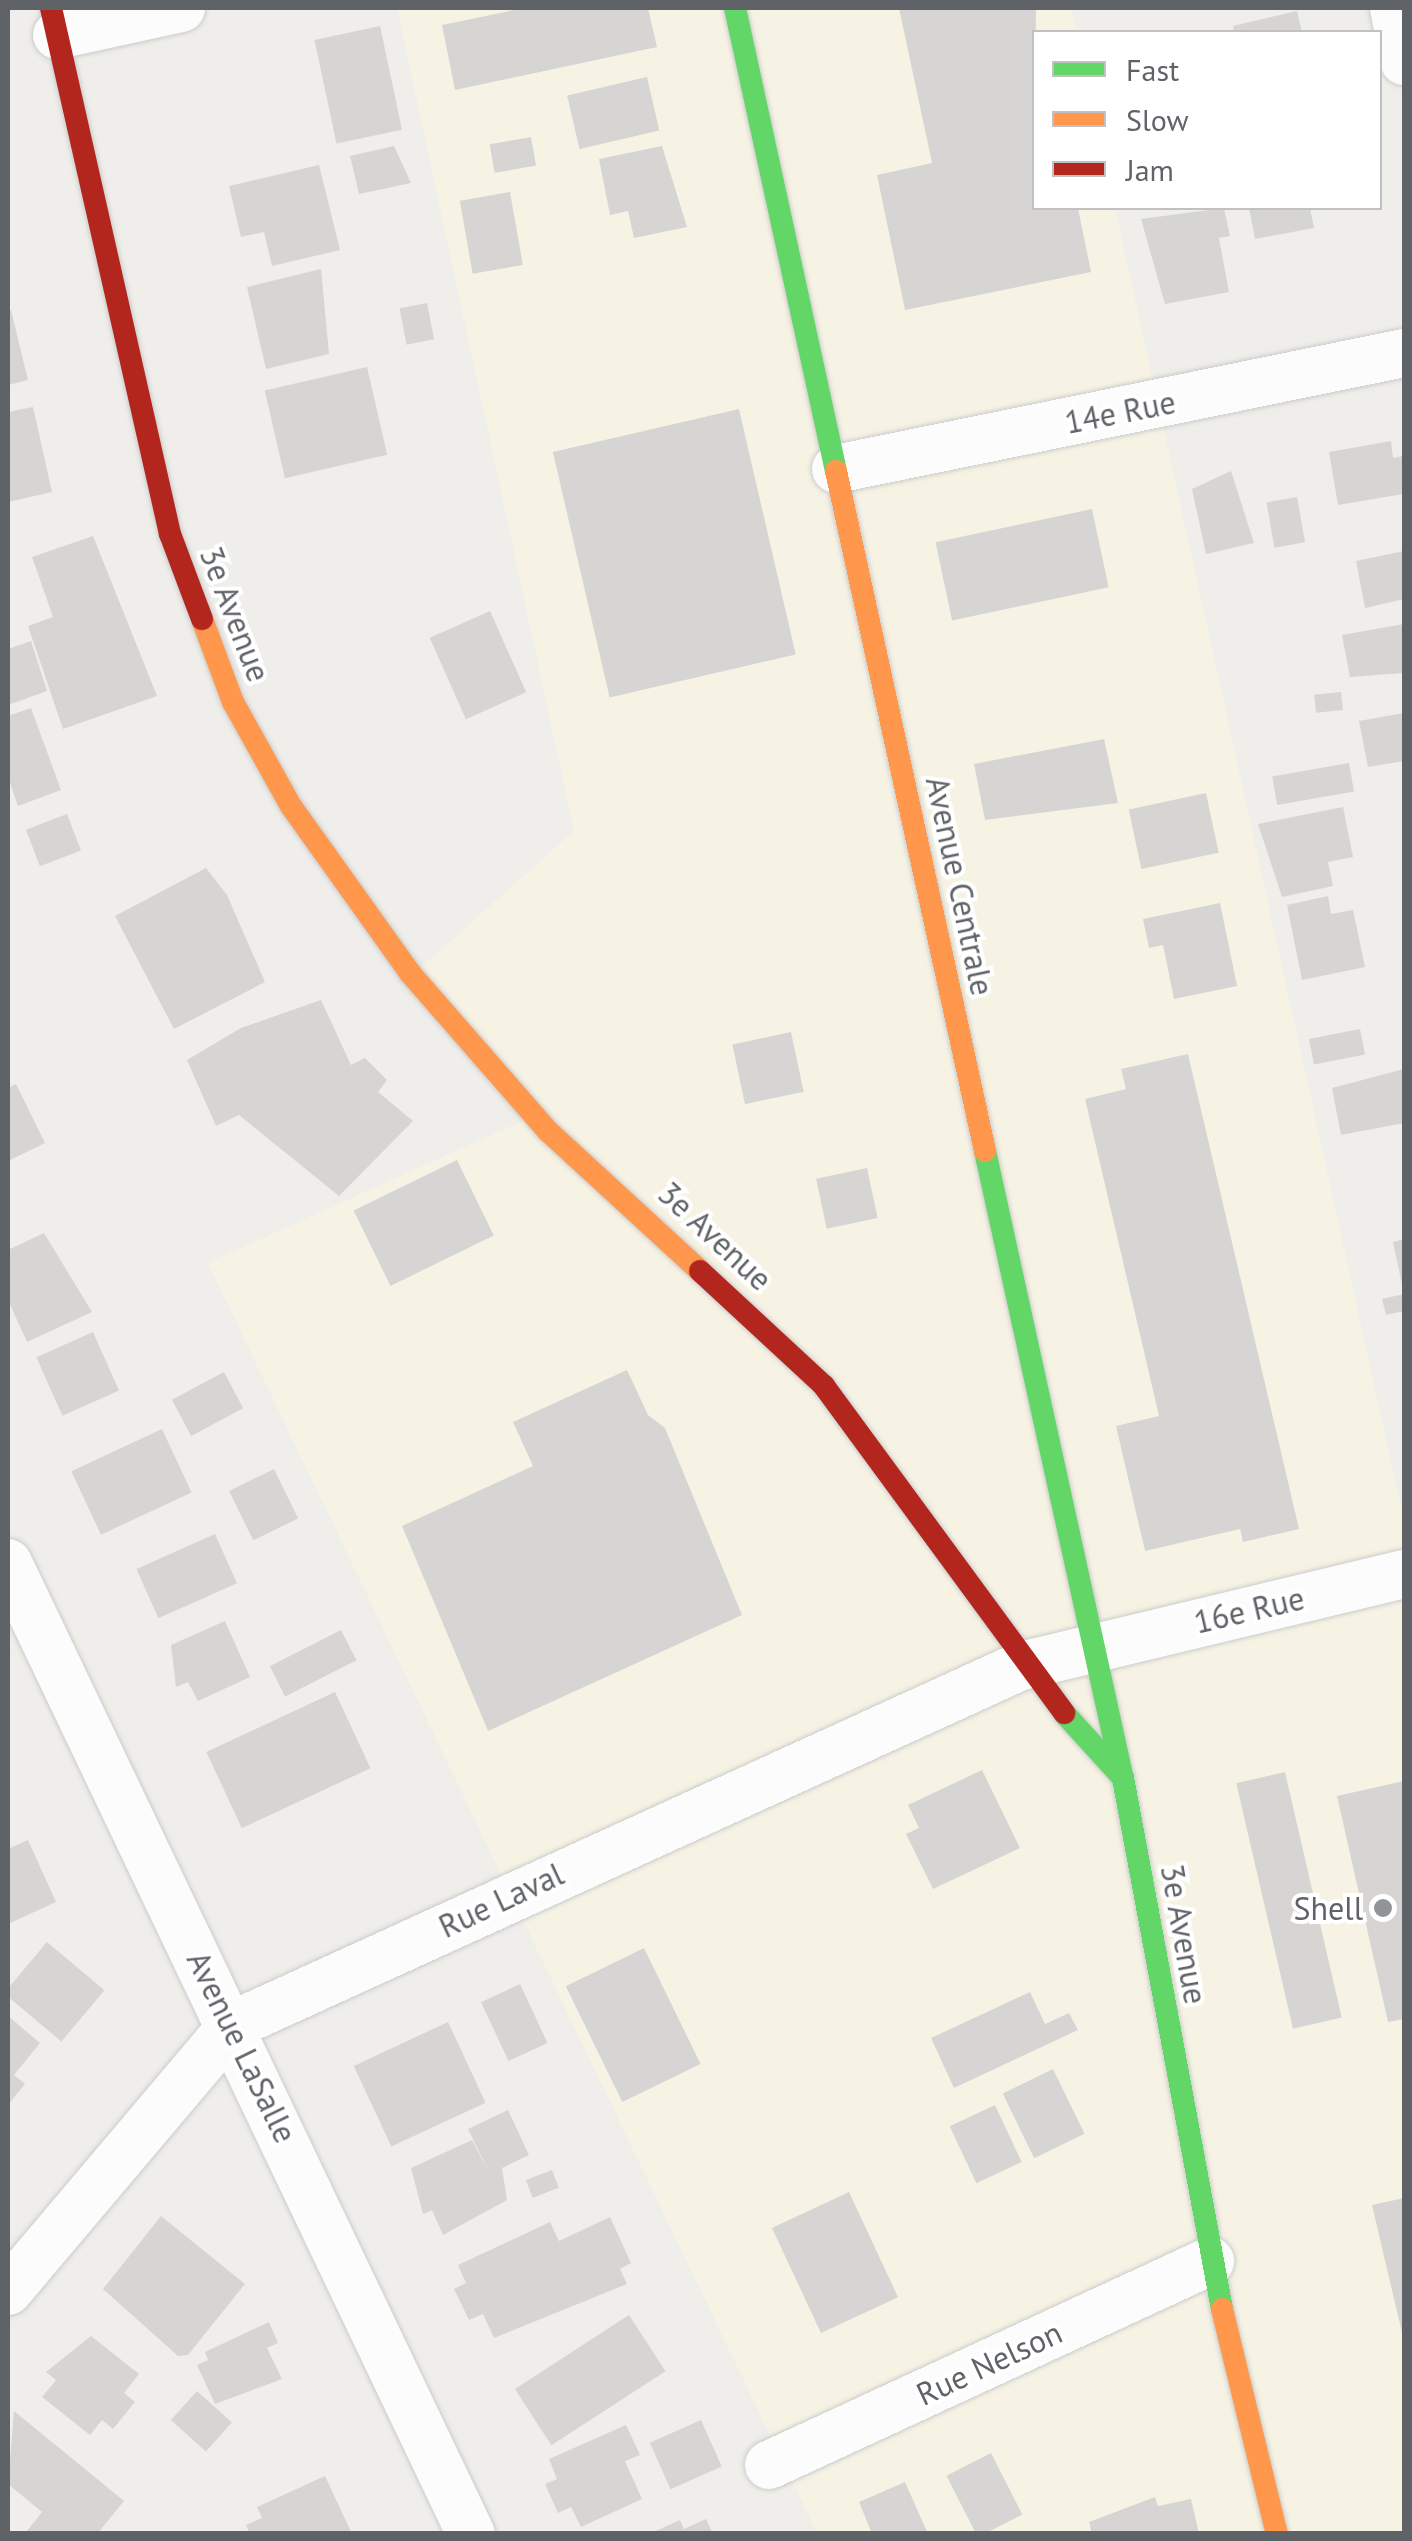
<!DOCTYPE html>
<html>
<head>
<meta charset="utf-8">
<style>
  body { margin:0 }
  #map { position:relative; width:1412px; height:2541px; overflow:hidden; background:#efeeea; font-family:"PT Sans",sans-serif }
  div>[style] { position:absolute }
  .commercial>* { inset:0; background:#f7f3e4 }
  .building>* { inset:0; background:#d6d5d3; transform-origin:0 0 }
  .roads { filter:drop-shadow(0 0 2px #cbcccc) drop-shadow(0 0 2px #cbcccc) }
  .street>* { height:48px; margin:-24px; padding:0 24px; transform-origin:24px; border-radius:24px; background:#fdfcfc }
  .fast>* { height:22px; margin:-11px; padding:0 11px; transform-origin:11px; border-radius:11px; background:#63d668 }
  .slow>* { height:22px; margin:-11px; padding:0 11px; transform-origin:11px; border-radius:11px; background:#ff974d }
  .jam>* { height:22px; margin:-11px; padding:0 11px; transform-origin:11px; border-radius:11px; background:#b3261e }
  .dots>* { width:28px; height:28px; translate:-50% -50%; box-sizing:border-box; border:5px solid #fff; border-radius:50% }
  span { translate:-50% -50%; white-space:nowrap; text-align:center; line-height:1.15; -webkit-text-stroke:8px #fff; paint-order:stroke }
  .street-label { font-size:32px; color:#5f6368 }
  .poi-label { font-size:32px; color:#5f6368 }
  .right { translate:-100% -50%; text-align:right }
  .frame { position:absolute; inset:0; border:10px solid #5f6368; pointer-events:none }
  .legend { position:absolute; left:1032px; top:30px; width:350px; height:180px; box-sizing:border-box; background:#fff; border:2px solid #bfc1c3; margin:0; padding:12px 18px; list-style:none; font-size:30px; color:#5f6368 }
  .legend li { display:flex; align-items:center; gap:20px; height:50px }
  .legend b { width:50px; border:2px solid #bfc1c3 }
</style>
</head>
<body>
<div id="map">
  <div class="commercial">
    <i style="clip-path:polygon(397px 8px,1071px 8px,1077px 32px,1034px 32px,1034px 208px,1115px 208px,1404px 1521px,1404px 2533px,817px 2533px,208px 1263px,540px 1113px,416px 972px,574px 831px)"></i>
  </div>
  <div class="building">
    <i style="clip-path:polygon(524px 8px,648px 8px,657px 47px,455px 90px,442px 25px)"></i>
    <i style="clip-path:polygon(899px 8px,1036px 8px,1034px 208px,1078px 208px,1091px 272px,905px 310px,877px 175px,932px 163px)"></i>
    <i style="clip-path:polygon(1297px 11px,1302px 32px,1234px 32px,1233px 26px)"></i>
    <i style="left:380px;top:26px;width:106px;height:67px;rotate:78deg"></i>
    <i style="left:647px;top:77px;width:55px;height:82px;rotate:77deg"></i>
    <i style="left:531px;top:137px;width:29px;height:42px;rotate:80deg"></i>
    <i style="clip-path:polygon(394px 146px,411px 183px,359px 194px,350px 156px)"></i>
    <i style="clip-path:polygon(662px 146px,687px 227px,634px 238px,628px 211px,610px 215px,599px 159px)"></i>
    <i style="clip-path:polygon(319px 165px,340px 250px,272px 266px,264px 232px,241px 237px,229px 186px)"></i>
    <i style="left:510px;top:192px;width:74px;height:51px;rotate:80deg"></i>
    <i style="clip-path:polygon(1224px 208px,1230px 236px,1219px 238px,1229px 292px,1165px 304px,1141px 219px)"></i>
    <i style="clip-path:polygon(1249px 208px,1310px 208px,1314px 228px,1255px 239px)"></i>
    <i style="clip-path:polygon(321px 269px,329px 354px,266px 369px,247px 287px)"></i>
    <i style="left:427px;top:303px;width:37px;height:28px;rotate:79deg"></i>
    <i style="clip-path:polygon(11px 310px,28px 380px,8px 385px,8px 311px)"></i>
    <i style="left:367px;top:367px;width:90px;height:105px;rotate:77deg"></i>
    <i style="clip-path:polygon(33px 407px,52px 492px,8px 502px,8px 412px)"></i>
    <i style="left:739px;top:409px;width:252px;height:191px;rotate:77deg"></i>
    <i style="clip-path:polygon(1391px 441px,1393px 458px,1403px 456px,1403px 494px,1338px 505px,1329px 452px)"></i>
    <i style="clip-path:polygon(1231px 471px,1254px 543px,1206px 554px,1192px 489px)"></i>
    <i style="left:1297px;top:497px;width:46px;height:31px;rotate:80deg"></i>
    <i style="left:1092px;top:509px;width:80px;height:160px;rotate:78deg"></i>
    <i style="clip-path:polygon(93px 536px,157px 696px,63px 729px,28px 626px,53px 617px,32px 557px)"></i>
    <i style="clip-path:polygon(1404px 551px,1404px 599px,1365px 608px,1356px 561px)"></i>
    <i style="left:490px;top:611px;width:89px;height:66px;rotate:66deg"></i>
    <i style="clip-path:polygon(1404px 624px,1404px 673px,1350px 677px,1342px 635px)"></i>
    <i style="clip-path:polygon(31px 641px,47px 691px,8px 705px,8px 649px)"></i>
    <i style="left:1341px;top:692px;width:18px;height:27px;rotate:84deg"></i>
    <i style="clip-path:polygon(31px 708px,61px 790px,18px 806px,8px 777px,8px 716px)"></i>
    <i style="clip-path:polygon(1404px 713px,1404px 761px,1368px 767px,1359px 721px)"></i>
    <i style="clip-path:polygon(1104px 739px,1118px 803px,985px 820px,974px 764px)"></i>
    <i style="left:1349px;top:763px;width:29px;height:78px;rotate:80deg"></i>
    <i style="left:1206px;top:793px;width:61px;height:79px;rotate:78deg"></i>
    <i style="clip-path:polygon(1343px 807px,1353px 857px,1328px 862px,1333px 886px,1282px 897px,1258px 824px)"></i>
    <i style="left:67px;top:814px;width:39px;height:44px;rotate:69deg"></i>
    <i style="clip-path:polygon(206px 868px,227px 895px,265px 982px,174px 1029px,115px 916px)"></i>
    <i style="clip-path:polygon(1328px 896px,1331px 914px,1353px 910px,1365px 967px,1302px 980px,1287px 905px)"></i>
    <i style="clip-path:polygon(1220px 903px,1237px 986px,1174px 999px,1163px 945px,1149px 948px,1143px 919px)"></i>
    <i style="clip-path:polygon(321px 1000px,351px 1065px,365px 1058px,387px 1080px,378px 1092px,413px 1121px,339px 1196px,239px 1115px,216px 1126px,187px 1060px,241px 1028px)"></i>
    <i style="left:1360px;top:1029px;width:26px;height:52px;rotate:79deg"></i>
    <i style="left:791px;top:1032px;width:61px;height:60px;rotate:78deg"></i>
    <i style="clip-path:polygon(1188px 1054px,1299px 1529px,1243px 1542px,1240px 1529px,1145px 1551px,1116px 1426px,1159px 1416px,1085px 1099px,1126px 1089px,1121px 1069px)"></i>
    <i style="clip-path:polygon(1404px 1069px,1404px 1123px,1341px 1135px,1332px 1088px)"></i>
    <i style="clip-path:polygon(16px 1084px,45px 1143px,8px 1161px,8px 1088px)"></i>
    <i style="left:457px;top:1160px;width:84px;height:115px;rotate:64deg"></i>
    <i style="left:867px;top:1168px;width:51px;height:52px;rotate:78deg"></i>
    <i style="clip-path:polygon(44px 1233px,92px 1312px,27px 1342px,8px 1300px,8px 1250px)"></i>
    <i style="clip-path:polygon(1404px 1239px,1404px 1288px,1403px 1289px,1393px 1242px)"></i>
    <i style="clip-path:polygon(1404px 1294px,1404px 1311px,1386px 1315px,1382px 1299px)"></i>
    <i style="left:93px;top:1332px;width:64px;height:62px;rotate:66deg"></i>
    <i style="clip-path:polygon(627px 1370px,648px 1415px,665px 1428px,742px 1615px,488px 1731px,402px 1526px,533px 1466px,513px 1422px)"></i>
    <i style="left:224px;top:1372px;width:41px;height:59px;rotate:62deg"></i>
    <i style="left:162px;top:1429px;width:70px;height:100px;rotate:65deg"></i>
    <i style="left:274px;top:1469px;width:55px;height:50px;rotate:64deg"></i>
    <i style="left:215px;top:1534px;width:54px;height:86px;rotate:66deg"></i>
    <i style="clip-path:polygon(225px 1621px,250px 1677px,198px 1701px,188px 1682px,176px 1687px,171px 1645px)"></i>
    <i style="left:341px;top:1630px;width:34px;height:80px;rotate:63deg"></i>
    <i style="left:335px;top:1692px;width:84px;height:142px;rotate:65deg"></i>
    <i style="clip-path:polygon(982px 1770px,1020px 1848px,933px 1889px,906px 1834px,919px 1828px,908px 1805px)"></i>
    <i style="left:1285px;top:1772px;width:252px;height:50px;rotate:77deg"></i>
    <i style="clip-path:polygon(1404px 1781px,1404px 2019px,1388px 2022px,1337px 1796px)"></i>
    <i style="clip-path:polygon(28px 1840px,56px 1902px,8px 1924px,8px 1849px)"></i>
    <i style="left:47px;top:1942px;width:75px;height:67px;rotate:40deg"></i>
    <i style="left:644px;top:1948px;width:129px;height:87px;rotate:64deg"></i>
    <i style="left:520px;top:1984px;width:65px;height:43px;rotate:65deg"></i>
    <i style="clip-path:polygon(1030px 1992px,1045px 2024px,1069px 2013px,1078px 2030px,954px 2088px,931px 2038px)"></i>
    <i style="clip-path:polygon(8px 2016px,40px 2043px,14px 2075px,25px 2084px,8px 2105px)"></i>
    <i style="left:448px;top:2022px;width:89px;height:104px;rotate:65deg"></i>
    <i style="left:1053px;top:2069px;width:72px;height:56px;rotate:64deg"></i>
    <i style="left:995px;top:2105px;width:63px;height:50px;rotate:65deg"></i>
    <i style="clip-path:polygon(508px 2110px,529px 2155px,502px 2168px,507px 2200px,443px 2235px,432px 2210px,423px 2214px,411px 2168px,472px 2140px,490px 2174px,468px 2129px)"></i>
    <i style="left:552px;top:2170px;width:19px;height:28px;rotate:69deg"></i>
    <i style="left:849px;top:2192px;width:116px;height:85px;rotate:65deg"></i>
    <i style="clip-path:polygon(1404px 2198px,1404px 2336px,1403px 2337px,1372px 2205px)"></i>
    <i style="clip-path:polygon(161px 2216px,245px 2284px,188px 2355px,178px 2356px,103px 2289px)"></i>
    <i style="clip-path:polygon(610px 2217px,631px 2263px,620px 2269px,627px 2284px,494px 2338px,483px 2314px,469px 2320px,454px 2289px,466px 2283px,458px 2265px,550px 2222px,559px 2241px)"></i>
    <i style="left:629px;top:2315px;width:67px;height:136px;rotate:57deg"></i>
    <i style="clip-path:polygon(269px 2322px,278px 2343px,267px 2348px,282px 2379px,215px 2404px,197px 2365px,208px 2360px,205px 2352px)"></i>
    <i style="clip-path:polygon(91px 2336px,139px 2374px,124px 2393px,135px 2402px,113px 2429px,102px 2420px,90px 2435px,42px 2397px,56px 2380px,46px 2372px)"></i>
    <i style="left:197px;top:2391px;width:47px;height:39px;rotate:42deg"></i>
    <i style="clip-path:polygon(14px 2411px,124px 2501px,97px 2534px,27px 2531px,42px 2512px,8px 2484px)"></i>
    <i style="left:701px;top:2420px;width:51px;height:56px;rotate:66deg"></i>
    <i style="clip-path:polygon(626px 2425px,640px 2455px,625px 2461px,642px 2499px,581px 2527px,571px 2507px,558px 2513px,545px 2484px,557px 2479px,549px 2459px)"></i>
    <i style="left:991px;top:2453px;width:69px;height:50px;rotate:63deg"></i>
    <i style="clip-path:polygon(325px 2476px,352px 2534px,250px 2534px,246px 2525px,262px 2518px,257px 2507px)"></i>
    <i style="clip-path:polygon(905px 2482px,928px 2534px,872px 2534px,859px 2502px)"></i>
    <i style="clip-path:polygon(1155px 2497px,1158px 2506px,1191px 2499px,1199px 2534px,1092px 2534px,1089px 2522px)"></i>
    <i style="clip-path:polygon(706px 2519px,713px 2534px,649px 2534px,680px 2520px,684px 2529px)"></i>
  </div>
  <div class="roads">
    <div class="street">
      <i style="left:1394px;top:8px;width:54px;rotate:79.3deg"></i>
      <i style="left:57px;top:35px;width:127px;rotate:-12.3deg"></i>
      <i style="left:836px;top:469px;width:580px;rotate:-11.54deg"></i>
      <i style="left:8px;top:1563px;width:1076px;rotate:64.51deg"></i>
      <i style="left:8px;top:2291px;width:348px;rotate:-49.8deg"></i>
      <i style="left:233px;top:2025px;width:866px;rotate:-24.49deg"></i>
      <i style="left:1021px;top:1666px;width:394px;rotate:-13.5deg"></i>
      <i style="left:769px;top:2465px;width:486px;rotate:-24.8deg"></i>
    </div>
    <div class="fast">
      <i style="left:735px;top:8px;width:474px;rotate:77.7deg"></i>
      <i style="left:985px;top:1151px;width:639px;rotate:77.62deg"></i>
      <i style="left:1064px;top:1713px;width:88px;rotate:47.8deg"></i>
      <i style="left:1123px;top:1778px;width:540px;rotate:79.44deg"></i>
    </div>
    <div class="slow">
      <i style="left:836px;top:471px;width:696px;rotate:77.64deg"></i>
      <i style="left:202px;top:619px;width:89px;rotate:69.5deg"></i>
      <i style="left:233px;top:702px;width:119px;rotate:60.9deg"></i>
      <i style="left:291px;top:806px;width:205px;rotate:54.5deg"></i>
      <i style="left:410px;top:973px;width:210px;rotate:48.9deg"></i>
      <i style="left:548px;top:1131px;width:207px;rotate:42.6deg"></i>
      <i style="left:1222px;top:2309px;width:232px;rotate:76.3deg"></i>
    </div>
    <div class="jam">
      <i style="left:51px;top:8px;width:539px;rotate:77.25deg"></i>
      <i style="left:170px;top:534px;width:91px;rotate:69.4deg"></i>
      <i style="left:700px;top:1271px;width:169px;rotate:42.8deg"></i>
      <i style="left:824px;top:1386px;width:406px;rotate:53.7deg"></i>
    </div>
  </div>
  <div class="dots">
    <i style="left:1383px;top:1908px;background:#919496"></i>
  </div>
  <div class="street-label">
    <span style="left:1120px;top:412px;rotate:-11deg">14e Rue</span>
    <span style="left:235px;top:614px;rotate:69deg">3e Avenue</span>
    <span style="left:960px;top:886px;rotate:78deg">Avenue Centrale</span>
    <span style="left:715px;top:1236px;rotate:43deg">3e Avenue</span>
    <span style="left:1249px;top:1610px;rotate:-13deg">16e Rue</span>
    <span style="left:501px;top:1900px;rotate:-25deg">Rue Laval</span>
    <span style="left:1184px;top:1934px;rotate:80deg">3e Avenue</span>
    <span style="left:242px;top:2047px;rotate:64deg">Avenue LaSalle</span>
    <span style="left:989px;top:2363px;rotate:-25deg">Rue Nelson</span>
  </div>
  <div class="poi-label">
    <span class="right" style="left:1363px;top:1908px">Shell</span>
  </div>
  <div class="frame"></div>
  <ul class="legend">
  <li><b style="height:12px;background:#63d668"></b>Fast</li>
  <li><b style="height:12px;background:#ff974d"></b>Slow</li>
  <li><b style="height:12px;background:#b3261e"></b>Jam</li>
  </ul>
</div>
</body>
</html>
